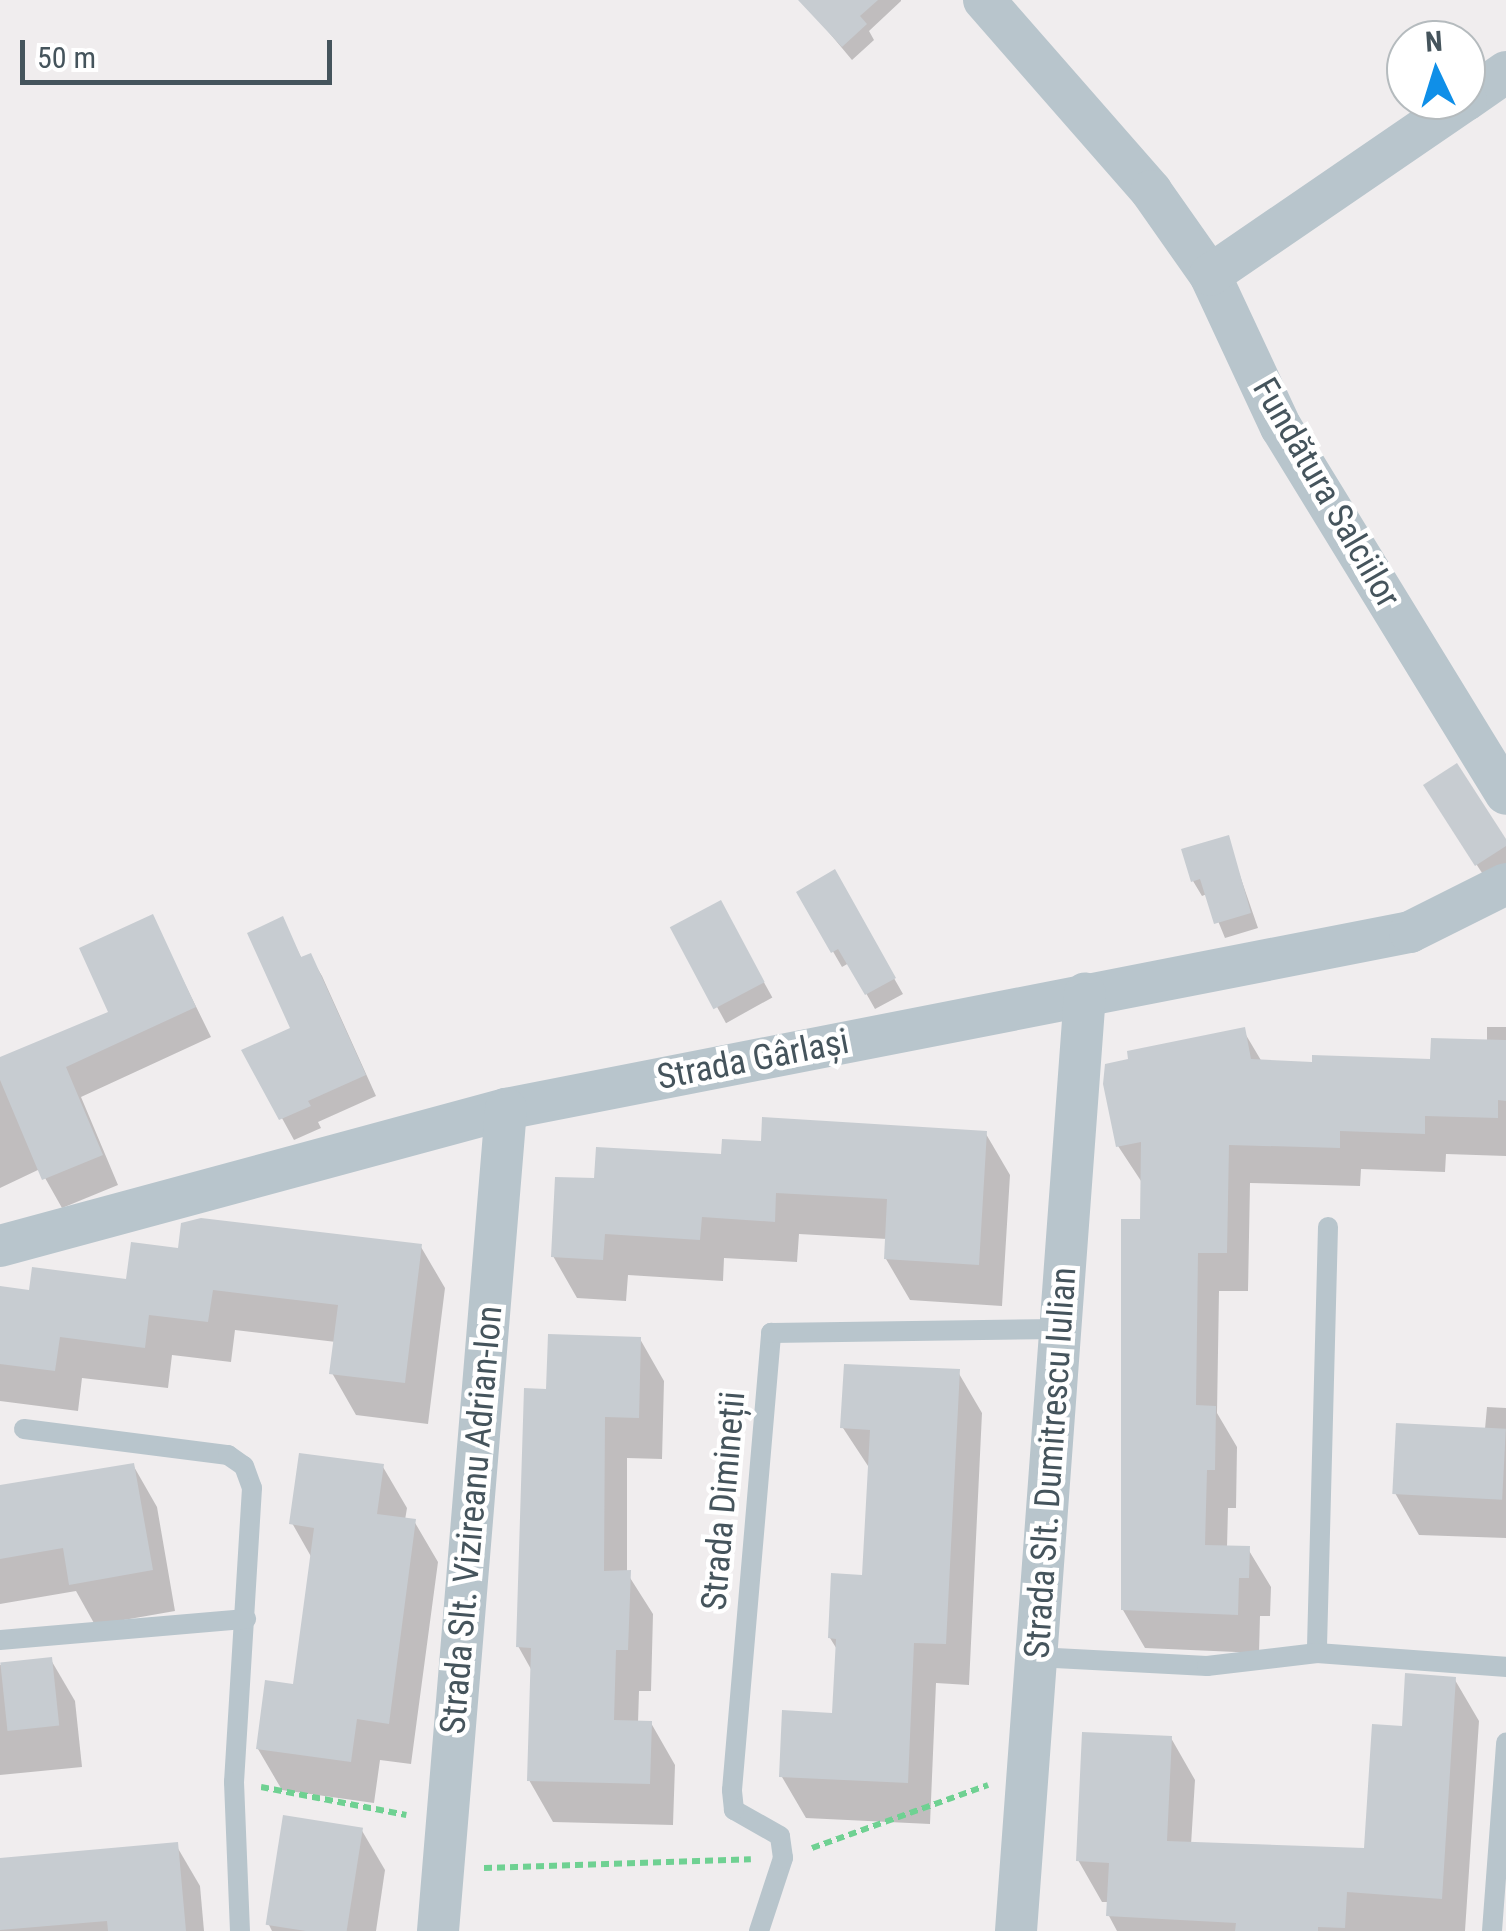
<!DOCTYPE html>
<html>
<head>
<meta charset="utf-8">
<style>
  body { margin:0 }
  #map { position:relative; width:1506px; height:1931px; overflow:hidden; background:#f0edee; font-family:"Roboto Condensed",sans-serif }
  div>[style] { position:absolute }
  .shadow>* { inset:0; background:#0003; transform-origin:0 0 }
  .building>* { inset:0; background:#c7ccd1; transform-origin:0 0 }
  .path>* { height:6px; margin-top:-3px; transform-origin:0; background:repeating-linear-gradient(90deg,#6fd192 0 8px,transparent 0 13px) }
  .service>* { height:20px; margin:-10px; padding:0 10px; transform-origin:10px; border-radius:10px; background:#b8c5cc }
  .minor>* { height:42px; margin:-21px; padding:0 21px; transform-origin:21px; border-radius:21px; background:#b8c5cc }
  span { translate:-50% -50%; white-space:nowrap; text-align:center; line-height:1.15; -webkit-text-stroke:9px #fff; paint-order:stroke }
  .street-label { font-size:35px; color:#45545c }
  .north { position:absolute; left:1386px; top:20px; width:100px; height:100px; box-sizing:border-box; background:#fff; border:2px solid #b5bbbe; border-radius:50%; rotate:356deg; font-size:28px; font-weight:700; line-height:40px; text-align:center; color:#45545c }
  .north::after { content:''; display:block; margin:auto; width:35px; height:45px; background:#0f8fe8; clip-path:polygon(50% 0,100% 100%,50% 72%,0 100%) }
  .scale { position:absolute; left:20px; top:40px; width:312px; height:45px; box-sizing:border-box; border:5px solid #45545c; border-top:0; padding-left:12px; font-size:30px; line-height:35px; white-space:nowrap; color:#45545c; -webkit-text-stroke:8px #fff; paint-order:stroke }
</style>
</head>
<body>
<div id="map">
  <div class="shadow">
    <i style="clip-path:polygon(824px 0,901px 0,901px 1px,869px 31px,874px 40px,852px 60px,811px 11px)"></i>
    <i style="clip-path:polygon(1435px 801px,1506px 844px,1506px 866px,1486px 879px)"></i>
    <i style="clip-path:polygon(1227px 838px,1258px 928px,1225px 938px,1207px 894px,1202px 896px,1193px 881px)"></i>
    <i style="clip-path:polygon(834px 873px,903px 994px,875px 1009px,849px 963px,842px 967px,799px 893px)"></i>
    <i style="left:720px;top:903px;width:108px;height:53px;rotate:61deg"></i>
    <i style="clip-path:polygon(152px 917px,211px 1037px,81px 1097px,118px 1185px,62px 1208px,40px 1169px,0 1188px,0 1060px,112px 1014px)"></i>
    <i style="clip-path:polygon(282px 920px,302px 959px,310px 956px,322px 976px,376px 1096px,318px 1122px,321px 1128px,294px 1140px,245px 1051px,294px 1030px)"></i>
    <i style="clip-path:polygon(1487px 1027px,1506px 1027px,1506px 1156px,1446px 1154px,1445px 1172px,1361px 1169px,1360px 1186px,1250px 1183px,1248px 1291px,1219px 1291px,1217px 1413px,1237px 1447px,1236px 1508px,1228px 1508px,1227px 1548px,1248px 1549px,1271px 1587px,1270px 1616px,1260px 1616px,1259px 1653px,1145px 1648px,1123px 1610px,1143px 1184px,1118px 1146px,1243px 1030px,1262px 1062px,1314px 1064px,1432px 1061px,1487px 1042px)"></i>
    <i style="clip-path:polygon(986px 1134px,1010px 1175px,1002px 1306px,910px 1300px,886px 1259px,887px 1239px,799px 1234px,797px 1262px,724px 1258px,723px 1281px,628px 1275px,626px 1301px,577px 1298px,553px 1256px,596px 1181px,724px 1156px,763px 1144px)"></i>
    <i style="clip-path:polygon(421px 1247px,445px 1288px,428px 1424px,356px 1415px,332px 1373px,336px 1342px,235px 1330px,231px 1362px,172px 1355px,168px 1388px,82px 1378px,78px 1411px,0 1401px,0 1289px,31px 1293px,129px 1282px,180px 1250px)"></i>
    <i style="clip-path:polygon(640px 1339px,664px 1381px,662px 1459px,627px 1458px,627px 1573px,653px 1614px,651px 1691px,639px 1691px,638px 1723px,651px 1723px,675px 1765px,673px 1825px,553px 1822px,529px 1780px,532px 1671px,518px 1646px,548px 1391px)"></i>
    <i style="clip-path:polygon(958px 1372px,982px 1413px,969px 1685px,936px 1683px,930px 1824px,806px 1818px,782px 1777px,835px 1715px,838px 1651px,830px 1638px,865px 1578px,870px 1469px,843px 1428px)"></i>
    <i style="clip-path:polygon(1487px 1407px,1506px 1408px,1506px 1538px,1419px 1535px,1395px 1493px,1485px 1429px)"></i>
    <i style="clip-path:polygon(133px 1465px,157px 1507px,175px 1611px,95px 1625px,76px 1591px,0 1604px,0 1488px)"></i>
    <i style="clip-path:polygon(383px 1467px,407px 1508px,405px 1520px,414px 1521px,438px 1562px,411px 1764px,380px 1760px,374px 1803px,282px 1790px,258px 1749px,295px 1686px,313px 1560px,292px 1523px)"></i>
    <i style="clip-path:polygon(51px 1660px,75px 1701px,82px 1767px,0 1775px,0 1665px)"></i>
    <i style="clip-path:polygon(1455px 1680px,1479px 1721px,1465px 1931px,1117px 1931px,1109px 1916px,1109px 1902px,1102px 1902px,1078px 1860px,1171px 1738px,1195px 1780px,1191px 1845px,1366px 1850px,1404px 1729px)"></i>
    <i style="clip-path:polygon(361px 1829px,385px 1870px,376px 1931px,272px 1931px,269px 1925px)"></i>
    <i style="clip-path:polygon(176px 1845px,200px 1886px,204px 1931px,0 1931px,0 1863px)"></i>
  </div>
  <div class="building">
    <i style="clip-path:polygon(798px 0,878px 0,860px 16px,867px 24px,842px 47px)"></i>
    <i style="clip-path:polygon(1457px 763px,1506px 839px,1506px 846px,1475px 866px,1423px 785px)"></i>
    <i style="clip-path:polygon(1229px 835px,1251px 913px,1214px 924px,1200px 879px,1191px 882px,1181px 849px)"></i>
    <i style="clip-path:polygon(835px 869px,896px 978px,865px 995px,838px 949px,831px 953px,796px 892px)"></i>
    <i style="left:721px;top:900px;width:93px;height:58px;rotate:62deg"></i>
    <i style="clip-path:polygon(153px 914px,196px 1007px,66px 1067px,103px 1155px,42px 1180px,0 1080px,0 1057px,108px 1012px,79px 948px)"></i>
    <i style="clip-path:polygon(283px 916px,301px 957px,311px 953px,366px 1075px,308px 1101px,311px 1106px,279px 1120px,241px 1050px,290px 1028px,247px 933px)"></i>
    <i style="clip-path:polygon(1245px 1027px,1251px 1059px,1312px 1062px,1312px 1055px,1430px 1059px,1431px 1038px,1506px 1040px,1506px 1101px,1498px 1100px,1498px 1118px,1425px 1116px,1425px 1134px,1340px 1131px,1340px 1148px,1229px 1145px,1227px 1253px,1198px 1253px,1196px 1405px,1216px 1406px,1215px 1470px,1207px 1470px,1205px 1545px,1250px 1546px,1249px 1578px,1239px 1578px,1238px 1615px,1121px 1610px,1121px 1219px,1140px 1219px,1141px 1142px,1116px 1147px,1103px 1084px,1105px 1064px,1128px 1059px,1127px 1051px)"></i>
    <i style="clip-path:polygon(762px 1117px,987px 1131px,979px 1265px,884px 1259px,887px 1199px,776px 1193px,775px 1222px,702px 1217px,700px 1240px,605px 1234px,603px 1260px,551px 1257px,555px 1177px,594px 1178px,596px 1147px,721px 1154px,722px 1139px,761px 1141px)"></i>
    <i style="clip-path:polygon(201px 1218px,422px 1244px,405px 1383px,329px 1374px,338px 1305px,213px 1290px,208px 1322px,149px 1315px,145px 1348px,60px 1337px,55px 1371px,0 1364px,0 1286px,29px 1290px,32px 1267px,126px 1279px,131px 1242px,178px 1248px,181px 1223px)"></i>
    <i style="clip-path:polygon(548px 1334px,641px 1337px,639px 1418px,605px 1417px,604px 1571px,631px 1570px,628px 1650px,616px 1650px,614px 1720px,652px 1721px,650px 1784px,527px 1781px,531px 1648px,516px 1647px,524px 1388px,546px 1389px)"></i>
    <i style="clip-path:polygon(844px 1364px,960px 1369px,946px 1644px,914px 1643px,908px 1783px,779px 1777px,782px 1710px,832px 1713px,836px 1639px,828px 1638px,831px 1573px,862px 1575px,870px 1430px,840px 1428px)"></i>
    <i style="left:1396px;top:1423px;width:110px;height:71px;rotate:3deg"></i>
    <i style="clip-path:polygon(299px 1453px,384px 1464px,377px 1514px,416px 1519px,389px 1724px,357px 1719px,351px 1762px,256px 1749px,265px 1680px,293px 1684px,314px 1528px,289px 1524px)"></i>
    <i style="clip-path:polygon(134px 1463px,153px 1570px,69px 1585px,63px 1548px,0 1559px,0 1485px)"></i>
    <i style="left:52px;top:1657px;width:69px;height:52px;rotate:84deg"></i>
    <i style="clip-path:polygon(1405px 1673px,1456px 1677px,1442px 1899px,1347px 1892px,1345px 1928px,1318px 1927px,1318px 1931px,1235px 1931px,1236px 1923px,1106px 1916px,1109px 1863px,1076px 1861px,1082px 1732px,1172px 1736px,1167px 1841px,1364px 1848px,1372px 1724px,1402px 1726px)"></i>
    <i style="left:283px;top:1815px;width:81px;height:111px;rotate:9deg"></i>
    <i style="clip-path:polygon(178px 1842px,186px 1931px,108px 1931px,107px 1921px,0 1930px,0 1858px)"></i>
  </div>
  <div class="path">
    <i style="left:261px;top:1787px;width:148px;rotate:10.9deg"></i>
    <i style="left:812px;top:1848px;width:187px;rotate:-19.7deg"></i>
    <i style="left:484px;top:1868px;width:267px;rotate:-1.9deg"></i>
  </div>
  <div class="service">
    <i style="left:1328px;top:1227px;width:426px;rotate:91.5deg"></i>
    <i style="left:1317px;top:1653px;width:190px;rotate:4.2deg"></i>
    <i style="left:24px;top:1429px;width:206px;rotate:7.3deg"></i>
    <i style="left:228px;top:1455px;width:19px;rotate:35deg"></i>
    <i style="left:244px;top:1466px;width:23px;rotate:70deg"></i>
    <i style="left:252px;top:1488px;width:295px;rotate:93.5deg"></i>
    <i style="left:234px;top:1782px;width:149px;rotate:87.7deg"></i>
    <i style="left:0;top:1640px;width:247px;rotate:-4.9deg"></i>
    <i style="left:1036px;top:1657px;width:171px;rotate:3deg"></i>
    <i style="left:1207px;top:1666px;width:111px;rotate:-6.7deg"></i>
    <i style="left:759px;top:1931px;width:77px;rotate:-71.8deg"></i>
    <i style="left:783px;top:1858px;width:22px;rotate:-98deg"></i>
    <i style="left:780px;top:1836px;width:53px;rotate:-150.5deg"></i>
    <i style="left:734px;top:1810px;width:20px;rotate:-96deg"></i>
    <i style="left:732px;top:1790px;width:459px;rotate:-85.1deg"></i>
    <i style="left:771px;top:1333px;width:289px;rotate:-0.8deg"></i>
    <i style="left:1492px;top:1931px;width:189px;rotate:-85.7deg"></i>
  </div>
  <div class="minor">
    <i style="left:984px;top:0;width:254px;rotate:48.8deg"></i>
    <i style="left:1151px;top:191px;width:103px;rotate:54.9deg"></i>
    <i style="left:1210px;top:275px;width:168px;rotate:65deg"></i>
    <i style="left:1281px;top:427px;width:430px;rotate:58.5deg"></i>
    <i style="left:1466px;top:100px;width:49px;rotate:-35deg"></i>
    <i style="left:1210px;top:275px;width:310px;rotate:-34.4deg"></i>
    <i style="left:0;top:1246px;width:524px;rotate:-15.15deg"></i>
    <i style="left:506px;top:1109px;width:921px;rotate:-11.08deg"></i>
    <i style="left:1410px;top:932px;width:107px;rotate:-26.6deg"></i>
    <i style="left:438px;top:1931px;width:825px;rotate:-85.27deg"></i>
    <i style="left:1016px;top:1931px;width:940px;rotate:-85.79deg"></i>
  </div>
  <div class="street-label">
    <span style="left:1326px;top:493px;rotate:60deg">Fundătura Salciilor</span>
    <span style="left:753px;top:1060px;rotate:-11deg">Strada Gârlași</span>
    <span style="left:1051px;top:1463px;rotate:-86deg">Strada Slt. Dumitrescu Iulian</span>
    <span style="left:724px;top:1501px;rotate:-85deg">Strada Dimineții</span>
    <span style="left:472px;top:1520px;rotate:-85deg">Strada Slt. Vizireanu Adrian-Ion</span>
  </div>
  <div class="north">N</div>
  <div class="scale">50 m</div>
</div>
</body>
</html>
